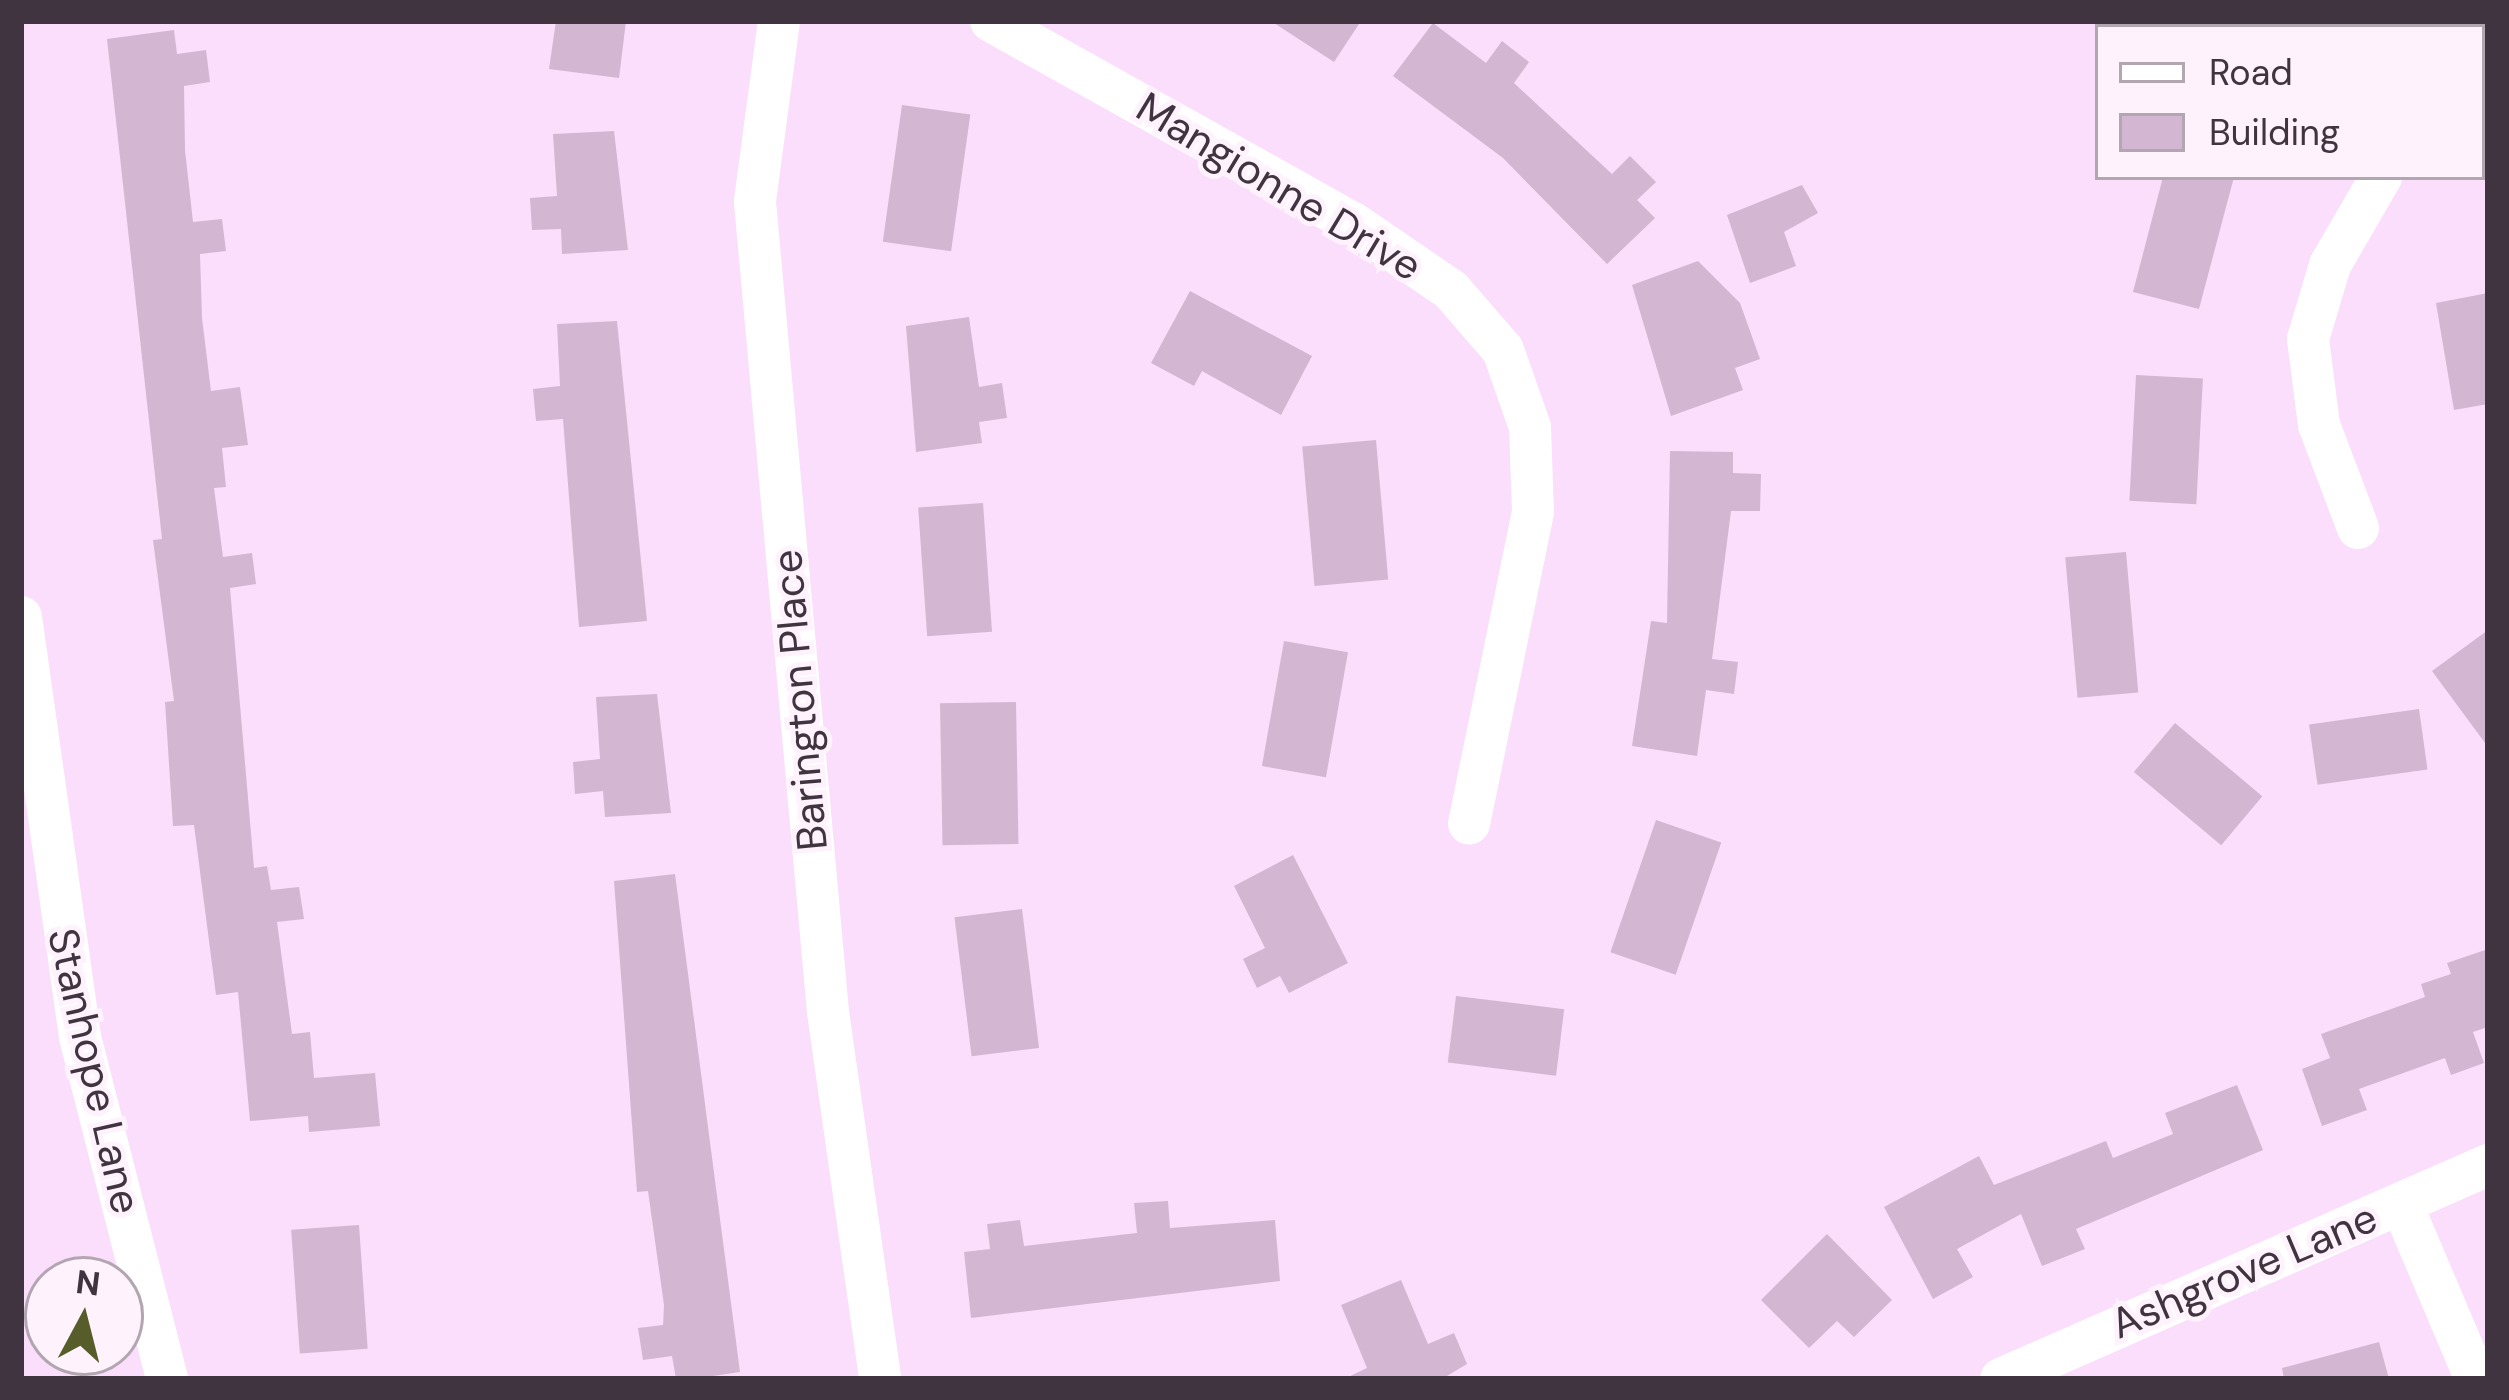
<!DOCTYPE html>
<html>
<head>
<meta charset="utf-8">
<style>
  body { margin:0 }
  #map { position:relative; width:2509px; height:1400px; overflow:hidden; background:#fbdefb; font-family:"DM Sans",sans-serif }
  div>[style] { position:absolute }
  .building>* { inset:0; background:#d2b6d2; transform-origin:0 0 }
  .street>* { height:42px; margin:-21px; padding:0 21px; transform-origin:21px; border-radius:21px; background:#fff }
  span { translate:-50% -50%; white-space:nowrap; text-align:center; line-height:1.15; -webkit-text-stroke:10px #fef2fd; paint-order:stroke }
  .street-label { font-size:42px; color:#3f343f }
  .frame { position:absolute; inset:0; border:24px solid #3f343f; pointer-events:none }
  .legend { position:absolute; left:2095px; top:24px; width:390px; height:156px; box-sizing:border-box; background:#fef2fd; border:3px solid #b2a6b1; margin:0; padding:15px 21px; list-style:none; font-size:36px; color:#3f343f }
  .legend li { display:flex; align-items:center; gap:24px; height:60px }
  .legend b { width:60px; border:3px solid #b2a6b1 }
  .north { position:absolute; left:24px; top:1256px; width:120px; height:120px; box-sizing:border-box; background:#fef2fd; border:3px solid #b2a6b1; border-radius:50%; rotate:7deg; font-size:33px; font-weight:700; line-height:48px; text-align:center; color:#3f343f }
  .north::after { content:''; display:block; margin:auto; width:42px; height:54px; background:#565d2b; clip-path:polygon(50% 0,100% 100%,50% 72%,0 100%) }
</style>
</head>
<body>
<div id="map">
  <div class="building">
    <i style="clip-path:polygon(556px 21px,626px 21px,619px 78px,549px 69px)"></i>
    <i style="clip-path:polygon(1271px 21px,1361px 21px,1334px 62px)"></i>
    <i style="clip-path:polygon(1433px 23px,1486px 63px,1502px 41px,1529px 62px,1514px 83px,1612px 174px,1630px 156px,1656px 182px,1637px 200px,1655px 218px,1607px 264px,1503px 158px,1393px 76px)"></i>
    <i style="clip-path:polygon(174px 30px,177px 54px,206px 50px,210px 82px,184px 86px,185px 150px,193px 222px,222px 219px,226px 251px,200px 254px,202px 318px,211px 391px,240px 387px,248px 445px,222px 448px,226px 487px,214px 488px,223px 557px,252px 553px,256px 584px,230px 588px,254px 868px,267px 866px,271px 890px,299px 887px,304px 919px,277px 922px,292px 1034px,310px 1032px,314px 1078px,375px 1073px,380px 1126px,309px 1132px,308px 1116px,250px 1121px,238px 992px,216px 995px,194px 825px,173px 826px,165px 702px,174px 701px,153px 540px,162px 539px,107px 39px)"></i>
    <i style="left:902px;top:105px;width:69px;height:138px;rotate:8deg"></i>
    <i style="clip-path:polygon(614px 131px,628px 250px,562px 254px,561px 229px,532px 230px,530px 198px,557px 196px,553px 134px)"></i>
    <i style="clip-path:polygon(2163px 177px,2234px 177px,2199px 309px,2133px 292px)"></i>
    <i style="clip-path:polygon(1802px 185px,1818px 213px,1784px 232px,1796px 266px,1750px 283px,1727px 215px)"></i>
    <i style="clip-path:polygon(1698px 261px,1740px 303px,1760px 359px,1735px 368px,1743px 390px,1671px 416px,1632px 285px)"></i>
    <i style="clip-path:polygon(1190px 291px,1312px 356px,1281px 415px,1202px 371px,1194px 386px,1151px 363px)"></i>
    <i style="clip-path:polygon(2488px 293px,2488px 404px,2454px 410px,2436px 303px)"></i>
    <i style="clip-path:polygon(969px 317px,979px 387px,1002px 383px,1007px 418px,979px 422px,982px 443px,916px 452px,906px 326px)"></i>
    <i style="clip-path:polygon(617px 321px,647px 621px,579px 627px,563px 419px,536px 421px,533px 389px,560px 386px,557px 324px)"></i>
    <i style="left:2136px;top:375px;width:67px;height:126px;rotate:3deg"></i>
    <i style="left:1376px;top:440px;width:140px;height:74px;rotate:85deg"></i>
    <i style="clip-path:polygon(1670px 451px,1733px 452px,1733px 473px,1761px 474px,1760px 511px,1731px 511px,1712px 659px,1738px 662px,1734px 694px,1706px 690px,1697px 756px,1632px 746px,1651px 621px,1667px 623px)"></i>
    <i style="left:983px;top:503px;width:129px;height:65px;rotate:86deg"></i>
    <i style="left:2126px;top:552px;width:141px;height:61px;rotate:85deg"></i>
    <i style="clip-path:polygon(2488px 630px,2488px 747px,2432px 671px)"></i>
    <i style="left:1284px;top:641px;width:65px;height:127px;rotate:10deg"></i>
    <i style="clip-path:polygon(657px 694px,671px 813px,605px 817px,603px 791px,575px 794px,573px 762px,600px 759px,596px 697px)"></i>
    <i style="left:1016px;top:702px;width:142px;height:76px;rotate:89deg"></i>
    <i style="left:2419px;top:709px;width:61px;height:111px;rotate:82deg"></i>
    <i style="left:2175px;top:723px;width:114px;height:64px;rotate:40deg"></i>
    <i style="left:1656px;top:820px;width:69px;height:140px;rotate:19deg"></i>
    <i style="clip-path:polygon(1293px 855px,1348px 963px,1289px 993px,1280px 976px,1257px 988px,1243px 959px,1265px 948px,1234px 886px)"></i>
    <i style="clip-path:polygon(675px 874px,740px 1372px,693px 1379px,676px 1379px,672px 1356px,643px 1360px,638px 1328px,663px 1325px,664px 1305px,648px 1191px,637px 1192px,614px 881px)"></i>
    <i style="left:1022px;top:909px;width:140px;height:68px;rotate:83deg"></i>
    <i style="clip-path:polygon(2488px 949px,2488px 1027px,2473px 1032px,2484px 1063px,2451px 1075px,2445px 1058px,2359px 1089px,2367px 1110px,2322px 1126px,2302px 1069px,2330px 1058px,2321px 1034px,2425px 997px,2421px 984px,2451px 974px,2447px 963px)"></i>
    <i style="left:1456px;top:996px;width:109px;height:67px;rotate:7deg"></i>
    <i style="clip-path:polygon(2237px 1085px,2263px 1150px,2076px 1229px,2085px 1249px,2042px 1266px,2021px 1214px,1957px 1249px,1973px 1277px,1933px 1299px,1884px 1207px,1979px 1156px,1994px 1185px,2106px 1141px,2113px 1158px,2173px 1134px,2165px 1113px)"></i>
    <i style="clip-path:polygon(1168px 1201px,1170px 1228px,1275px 1220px,1280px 1281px,971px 1318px,964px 1252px,990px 1249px,987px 1224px,1020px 1220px,1024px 1246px,1137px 1233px,1134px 1203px)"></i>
    <i style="left:359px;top:1225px;width:124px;height:68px;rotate:86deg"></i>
    <i style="clip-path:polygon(1827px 1234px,1892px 1300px,1854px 1337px,1837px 1321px,1809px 1348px,1761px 1300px)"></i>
    <i style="clip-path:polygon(1401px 1280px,1428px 1344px,1454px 1333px,1467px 1364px,1442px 1379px,1344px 1379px,1367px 1368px,1341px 1305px)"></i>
    <i style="clip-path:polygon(2379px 1342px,2389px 1379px,2284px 1379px,2282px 1368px)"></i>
  </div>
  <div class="street">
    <i style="left:779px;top:21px;width:183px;rotate:97.6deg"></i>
    <i style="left:755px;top:202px;width:813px;rotate:84.85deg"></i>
    <i style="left:828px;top:1012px;width:371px;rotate:81.9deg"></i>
    <i style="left:991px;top:21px;width:415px;rotate:29.2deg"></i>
    <i style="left:1353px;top:223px;width:119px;rotate:34.4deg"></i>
    <i style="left:1451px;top:290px;width:79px;rotate:49.1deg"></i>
    <i style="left:1503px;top:350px;width:82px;rotate:70.7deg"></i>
    <i style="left:1530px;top:427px;width:85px;rotate:88deg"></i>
    <i style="left:1533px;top:512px;width:318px;rotate:101.6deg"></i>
    <i style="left:2477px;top:27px;width:7px;rotate:-56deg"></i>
    <i style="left:2358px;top:528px;width:110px;rotate:-110.7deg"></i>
    <i style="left:2319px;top:425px;width:87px;rotate:-97.3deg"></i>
    <i style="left:2308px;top:339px;width:77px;rotate:-73.4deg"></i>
    <i style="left:2330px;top:265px;width:102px;rotate:-59.9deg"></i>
    <i style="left:21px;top:617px;width:424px;rotate:82deg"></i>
    <i style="left:80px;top:1037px;width:353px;rotate:75.7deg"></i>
    <i style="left:2402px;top:1205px;width:189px;rotate:67deg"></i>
    <i style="left:2001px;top:1379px;width:532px;rotate:-23.72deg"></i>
  </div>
  <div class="street-label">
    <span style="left:1279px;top:187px;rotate:31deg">Mangionne Drive</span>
    <span style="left:800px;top:700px;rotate:-95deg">Barington Place</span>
    <span style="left:94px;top:1071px;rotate:77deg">Stanhope Lane</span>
    <span style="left:2244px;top:1271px;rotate:-23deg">Ashgrove Lane</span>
  </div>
  <div class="frame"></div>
  <ul class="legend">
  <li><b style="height:15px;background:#fff"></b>Road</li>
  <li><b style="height:33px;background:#d2b6d2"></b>Building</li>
  </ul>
  <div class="north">N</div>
</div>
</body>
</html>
